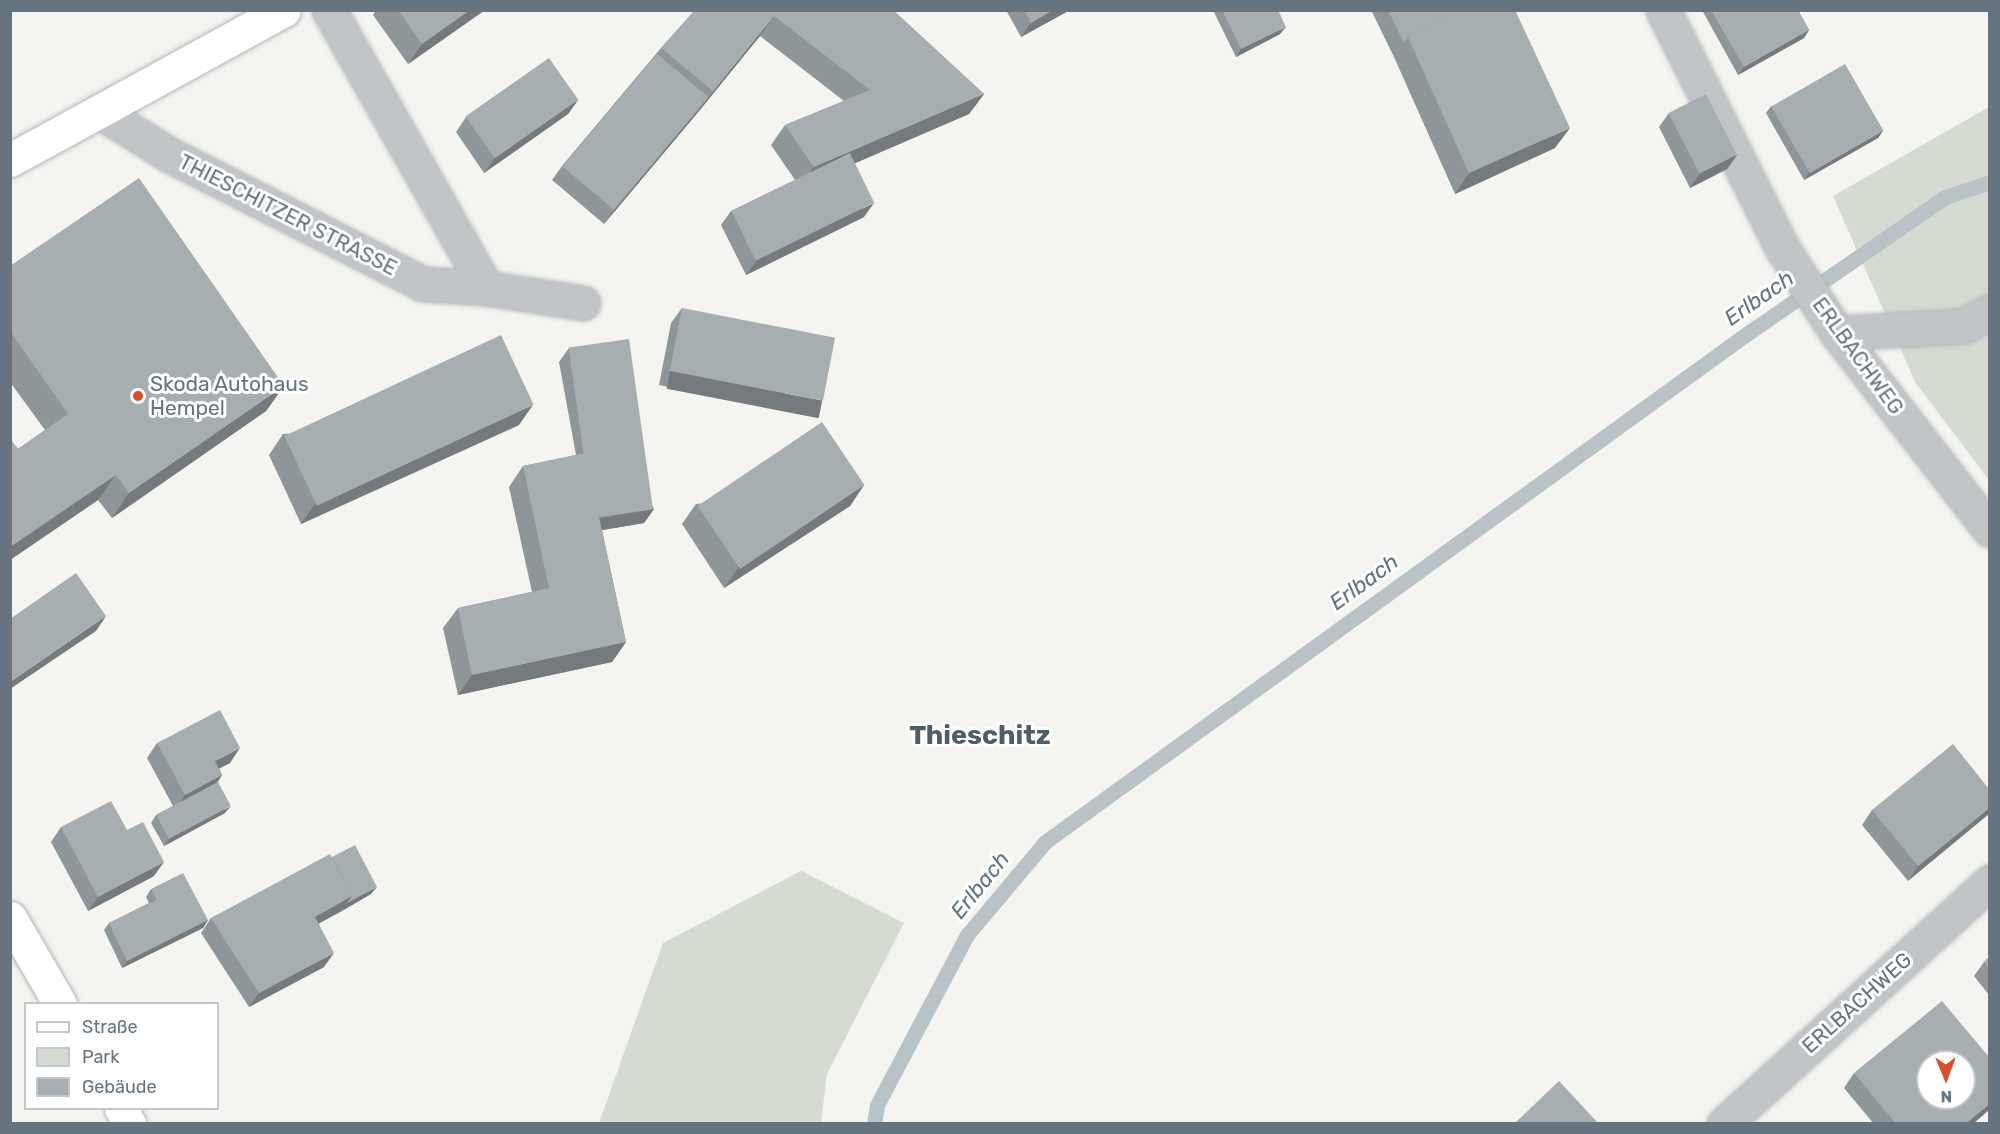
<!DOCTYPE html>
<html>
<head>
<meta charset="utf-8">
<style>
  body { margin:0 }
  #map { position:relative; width:2000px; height:1134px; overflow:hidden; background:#f4f4f0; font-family:Rubik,sans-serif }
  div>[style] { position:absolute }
  .green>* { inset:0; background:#d5dbd1 }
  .stream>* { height:15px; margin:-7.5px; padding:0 7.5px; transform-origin:7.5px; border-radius:7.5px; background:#b9c3c7 }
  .roads { filter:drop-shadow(0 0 2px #b2b7ba) drop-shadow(0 0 2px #b2b7ba) }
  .minor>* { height:33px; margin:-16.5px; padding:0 16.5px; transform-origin:16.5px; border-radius:16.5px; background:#c2c5c8 }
  .secondary>* { height:33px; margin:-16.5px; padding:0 16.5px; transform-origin:16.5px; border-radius:16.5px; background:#fff }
  .wall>* { inset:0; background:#8f9699 }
  .shaded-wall>* { inset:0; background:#747a7d; transform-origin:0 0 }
  .building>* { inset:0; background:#a6aeb2; transform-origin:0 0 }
  .dots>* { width:16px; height:16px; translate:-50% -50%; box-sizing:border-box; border:3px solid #fff; border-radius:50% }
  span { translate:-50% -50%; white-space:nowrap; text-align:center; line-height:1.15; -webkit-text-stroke:6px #fff; paint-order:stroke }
  .street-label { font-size:21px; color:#647480 }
  .poi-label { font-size:21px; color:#647480 }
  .left { translate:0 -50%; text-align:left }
  .water-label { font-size:22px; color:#5f767e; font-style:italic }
  .district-label { font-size:27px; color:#515d66; font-weight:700 }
  .frame { position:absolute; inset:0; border:12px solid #647480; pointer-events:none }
  .legend { position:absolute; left:24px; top:1002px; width:195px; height:108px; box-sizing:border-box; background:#fff; border:2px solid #c1c7cc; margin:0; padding:8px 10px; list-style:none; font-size:18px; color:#647480 }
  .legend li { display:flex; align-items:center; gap:12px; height:30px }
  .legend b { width:30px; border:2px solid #c1c7cc }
  .north { position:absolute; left:1916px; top:1050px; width:60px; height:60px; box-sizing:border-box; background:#fff; border:2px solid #c1c7cc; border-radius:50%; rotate:179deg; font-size:16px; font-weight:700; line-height:24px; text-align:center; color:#647480 }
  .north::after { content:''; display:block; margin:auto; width:21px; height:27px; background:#dd5027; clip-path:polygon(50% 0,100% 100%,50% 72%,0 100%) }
</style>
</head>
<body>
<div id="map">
  <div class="green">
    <i style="clip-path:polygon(1989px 107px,1989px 480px,1915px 382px,1833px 196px)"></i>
    <i style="clip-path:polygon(801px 871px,904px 923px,827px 1074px,821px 1123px,599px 1123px,663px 943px)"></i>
  </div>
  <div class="stream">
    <i style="left:874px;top:1124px;width:19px;rotate:-81deg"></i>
    <i style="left:877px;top:1105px;width:192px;rotate:-62.1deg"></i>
    <i style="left:967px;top:935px;width:121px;rotate:-50deg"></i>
    <i style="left:1045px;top:842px;width:868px;rotate:-35.91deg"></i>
    <i style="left:1748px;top:333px;width:239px;rotate:-34.6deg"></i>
    <i style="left:1945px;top:197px;width:47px;rotate:-18.4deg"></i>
  </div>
  <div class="roads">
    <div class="minor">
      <i style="left:329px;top:10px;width:319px;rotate:60.5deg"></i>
      <i style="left:486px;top:288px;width:98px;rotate:8.8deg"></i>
      <i style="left:1663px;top:10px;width:266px;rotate:63.4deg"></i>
      <i style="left:1782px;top:248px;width:101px;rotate:57.1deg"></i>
      <i style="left:1837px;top:333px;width:249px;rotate:52.2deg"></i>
      <i style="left:99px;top:111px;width:81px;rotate:31.9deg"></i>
      <i style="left:168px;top:154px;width:286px;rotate:27deg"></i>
      <i style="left:423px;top:284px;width:63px;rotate:3.6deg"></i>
      <i style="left:1837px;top:333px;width:127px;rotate:-3.2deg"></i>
      <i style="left:1964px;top:326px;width:30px;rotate:-30deg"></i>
      <i style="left:1724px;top:1124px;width:360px;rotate:-42.3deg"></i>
    </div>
    <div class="secondary">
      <i style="left:10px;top:160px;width:312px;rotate:-28.7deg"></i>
      <i style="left:10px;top:918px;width:99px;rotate:59.8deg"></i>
      <i style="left:121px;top:1108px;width:18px;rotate:63deg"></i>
    </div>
  </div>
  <div class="wall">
    <i style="clip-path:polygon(376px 10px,485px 10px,408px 64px,373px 15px)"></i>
    <i style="clip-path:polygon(695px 10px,893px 10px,984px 94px,969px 114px,855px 163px,864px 217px,746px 275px,721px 225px,731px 211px,795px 180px,771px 145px,785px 125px,844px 101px,760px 36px,699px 111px,604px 224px,552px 180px,562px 166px,661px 48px)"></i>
    <i style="clip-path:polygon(1006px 10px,1070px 10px,1021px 37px)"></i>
    <i style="clip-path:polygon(1213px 10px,1278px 10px,1280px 34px,1236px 57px)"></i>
    <i style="clip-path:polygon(1371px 10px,1515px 10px,1555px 148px,1455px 194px,1394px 57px)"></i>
    <i style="clip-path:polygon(1702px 10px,1798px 10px,1809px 30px,1804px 38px,1738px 75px)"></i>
    <i style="clip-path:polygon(578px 100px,568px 114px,484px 173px,456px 132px,466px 117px)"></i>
    <i style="clip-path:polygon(1771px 106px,1883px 131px,1878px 138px,1804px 180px,1766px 113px)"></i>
    <i style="clip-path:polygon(1669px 113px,1737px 155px,1727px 169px,1690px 188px,1659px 127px)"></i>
    <i style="clip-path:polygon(10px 266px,284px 386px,266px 411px,112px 518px,98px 500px,10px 560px,10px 439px,18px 449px,45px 430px,10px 382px)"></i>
    <i style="clip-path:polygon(682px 308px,812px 416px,659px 385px,671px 323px)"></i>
    <i style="clip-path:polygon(569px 348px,654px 509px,644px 523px,602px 530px,626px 642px,612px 662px,458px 695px,443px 628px,458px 608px,532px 592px,509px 487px,523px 466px,576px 455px,559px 362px)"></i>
    <i style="clip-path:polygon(519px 425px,301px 524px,269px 455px,283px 434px)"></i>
    <i style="clip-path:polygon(864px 485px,850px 506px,724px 588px,682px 524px,696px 504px)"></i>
    <i style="clip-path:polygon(157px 743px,230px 763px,219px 768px,222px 775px,218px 782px,225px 813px,164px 846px,151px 823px,156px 815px,173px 806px,147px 758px)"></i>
    <i style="clip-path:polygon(1989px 789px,1908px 881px,1862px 825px,1872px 810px)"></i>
    <i style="clip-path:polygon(61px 827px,127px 830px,154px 876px,88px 911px,51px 842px)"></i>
    <i style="clip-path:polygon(332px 857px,371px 894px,319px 923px,324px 967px,249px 1007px,201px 933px,211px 918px)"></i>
    <i style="clip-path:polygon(151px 889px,208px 920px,203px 928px,122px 968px,104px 930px,109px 923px,149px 903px,146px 897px)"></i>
    <i style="clip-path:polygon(1989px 957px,1989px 995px,1974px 976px,1984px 962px)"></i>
    <i style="clip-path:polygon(1854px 1073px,1973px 1124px,1874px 1124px,1844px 1088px)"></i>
  </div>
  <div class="shaded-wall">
    <i style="clip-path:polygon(470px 10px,485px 10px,408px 64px,422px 44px)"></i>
    <i style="clip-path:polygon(1053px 10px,1070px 10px,1021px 37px,1031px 23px)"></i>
    <i style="clip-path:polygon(774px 16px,760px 36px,699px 111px,604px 224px,614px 210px,709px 97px)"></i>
    <i style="clip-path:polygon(1286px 27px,1280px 34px,1236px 57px,1241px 49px)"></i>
    <i style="clip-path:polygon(1809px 30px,1804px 38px,1738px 75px,1744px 67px)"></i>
    <i style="clip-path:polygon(984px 94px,969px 114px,800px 187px,814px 167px)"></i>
    <i style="clip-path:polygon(578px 100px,568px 114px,484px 173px,495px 158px)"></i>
    <i style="clip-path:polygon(1570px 128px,1555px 148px,1455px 194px,1469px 173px)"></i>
    <i style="clip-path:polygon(1883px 131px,1878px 138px,1804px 180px,1809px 172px)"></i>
    <i style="clip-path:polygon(1737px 155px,1727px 169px,1690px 188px,1700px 173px)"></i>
    <i style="clip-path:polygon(874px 203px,864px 217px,746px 275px,756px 261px)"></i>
    <i style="left:670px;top:371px;width:155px;height:18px;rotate:11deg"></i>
    <i style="clip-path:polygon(284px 386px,266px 411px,112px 518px,129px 493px)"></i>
    <i style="clip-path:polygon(533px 405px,519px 425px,301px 524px,315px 504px)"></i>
    <i style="clip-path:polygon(116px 475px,98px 500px,10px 560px,10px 547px)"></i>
    <i style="clip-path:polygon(864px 485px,850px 506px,724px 588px,738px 568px)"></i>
    <i style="clip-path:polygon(654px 509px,644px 523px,591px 532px,601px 518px)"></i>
    <i style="clip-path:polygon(106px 616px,96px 631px,10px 689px,10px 682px)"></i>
    <i style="clip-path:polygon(626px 642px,612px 662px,458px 695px,472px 675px)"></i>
    <i style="clip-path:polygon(240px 748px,230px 763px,205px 776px,215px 761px)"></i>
    <i style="clip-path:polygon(222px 775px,212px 789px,175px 810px,185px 795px)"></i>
    <i style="clip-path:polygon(231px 806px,225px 813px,164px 846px,169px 839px)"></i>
    <i style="clip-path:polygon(1989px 808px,1989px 814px,1908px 881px,1918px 866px)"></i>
    <i style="clip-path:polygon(164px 862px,154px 876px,88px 911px,98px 897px)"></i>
    <i style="clip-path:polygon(377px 887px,371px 894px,342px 911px,347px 903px)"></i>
    <i style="clip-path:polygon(352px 896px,342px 911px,305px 931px,315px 917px)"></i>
    <i style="clip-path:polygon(208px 920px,203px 928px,122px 968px,127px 961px)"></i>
    <i style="clip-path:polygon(334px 953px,324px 967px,249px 1007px,259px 993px)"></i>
    <i style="clip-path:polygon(1989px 1104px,1989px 1110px,1973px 1124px,1965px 1124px)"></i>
  </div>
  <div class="building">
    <i style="clip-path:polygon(398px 10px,470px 10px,422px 44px)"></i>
    <i style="clip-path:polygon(695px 10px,893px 10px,984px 94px,814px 167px,785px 125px,870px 90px,774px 16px,713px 91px,661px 48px)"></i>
    <i style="clip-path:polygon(1024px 10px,1053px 10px,1031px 23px)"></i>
    <i style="clip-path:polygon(1222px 10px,1278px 10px,1286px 27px,1241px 49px)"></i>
    <i style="clip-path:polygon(1388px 10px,1463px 10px,1408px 37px,1404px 43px)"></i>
    <i style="clip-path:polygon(1463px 10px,1515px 10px,1570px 128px,1469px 173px,1408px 37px)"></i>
    <i style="clip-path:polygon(1711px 10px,1798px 10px,1809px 30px,1744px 67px)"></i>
    <i style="left:657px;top:54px;width:67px;height:147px;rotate:40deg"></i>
    <i style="left:549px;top:58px;width:51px;height:102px;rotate:55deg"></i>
    <i style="left:1845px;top:64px;width:77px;height:85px;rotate:60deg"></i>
    <i style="left:1706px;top:94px;width:68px;height:42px;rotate:63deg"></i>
    <i style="left:850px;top:153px;width:55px;height:132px;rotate:64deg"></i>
    <i style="clip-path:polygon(139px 178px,284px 386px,129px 493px,116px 475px,10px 547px,10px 439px,18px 449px,68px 414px,10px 331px,10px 266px)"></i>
    <i style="left:682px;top:308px;width:156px;height:64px;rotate:11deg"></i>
    <i style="left:501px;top:335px;width:77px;height:239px;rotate:65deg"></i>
    <i style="left:629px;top:339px;width:172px;height:61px;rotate:82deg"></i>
    <i style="left:822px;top:422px;width:76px;height:150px;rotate:56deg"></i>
    <i style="clip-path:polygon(585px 453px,626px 642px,472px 675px,458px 608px,549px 588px,523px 466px)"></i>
    <i style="clip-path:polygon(76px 573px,106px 616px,10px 682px,10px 619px)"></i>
    <i style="clip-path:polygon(220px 710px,240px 748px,215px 761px,222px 775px,185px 795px,157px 743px)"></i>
    <i style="clip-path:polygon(1953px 744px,1989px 789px,1989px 808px,1918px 866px,1872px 810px)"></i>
    <i style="left:218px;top:782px;width:27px;height:70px;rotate:62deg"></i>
    <i style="clip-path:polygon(111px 801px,127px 830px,143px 822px,164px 862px,98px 897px,61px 827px)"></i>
    <i style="clip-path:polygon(355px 845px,377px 887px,347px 903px,352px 896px,332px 857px)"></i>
    <i style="clip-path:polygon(330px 854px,352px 896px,315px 917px,334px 953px,259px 993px,211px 918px)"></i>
    <i style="clip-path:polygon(183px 873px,208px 920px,127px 961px,109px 923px,157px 900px,151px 889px)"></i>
    <i style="clip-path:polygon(1989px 957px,1989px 968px,1984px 962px)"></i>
    <i style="clip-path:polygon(evenodd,1942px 1001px,1989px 1057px,1989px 1104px,1965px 1124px,1896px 1124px,1854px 1073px,1942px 1001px,1928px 1062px,1964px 1062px,1964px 1098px,1928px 1098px,1928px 1062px)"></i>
    <i style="clip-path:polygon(1559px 1081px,1599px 1124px,1514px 1124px)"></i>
  </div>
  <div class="dots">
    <i style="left:138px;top:396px;background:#dd5027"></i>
  </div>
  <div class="street-label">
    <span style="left:288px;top:215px;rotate:27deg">THIESCHITZER STRASSE</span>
    <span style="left:1858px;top:356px;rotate:54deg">ERLBACHWEG</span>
    <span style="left:1857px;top:1003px;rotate:-42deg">ERLBACHWEG</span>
  </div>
  <div class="poi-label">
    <span class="left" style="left:150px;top:396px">Skoda Autohaus<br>Hempel</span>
  </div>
  <div class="water-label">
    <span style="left:1759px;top:298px;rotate:-35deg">Erlbach</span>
    <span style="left:1364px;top:582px;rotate:-36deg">Erlbach</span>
    <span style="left:980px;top:885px;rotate:-51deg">Erlbach</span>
  </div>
  <div class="district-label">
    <span style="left:980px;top:736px">Thieschitz</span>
  </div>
  <div class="frame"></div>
  <ul class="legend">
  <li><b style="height:8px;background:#fff"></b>Straße</li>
  <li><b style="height:16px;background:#d5dbd1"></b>Park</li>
  <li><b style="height:16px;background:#a6aeb2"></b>Gebäude</li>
  </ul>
  <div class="north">N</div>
</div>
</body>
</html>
